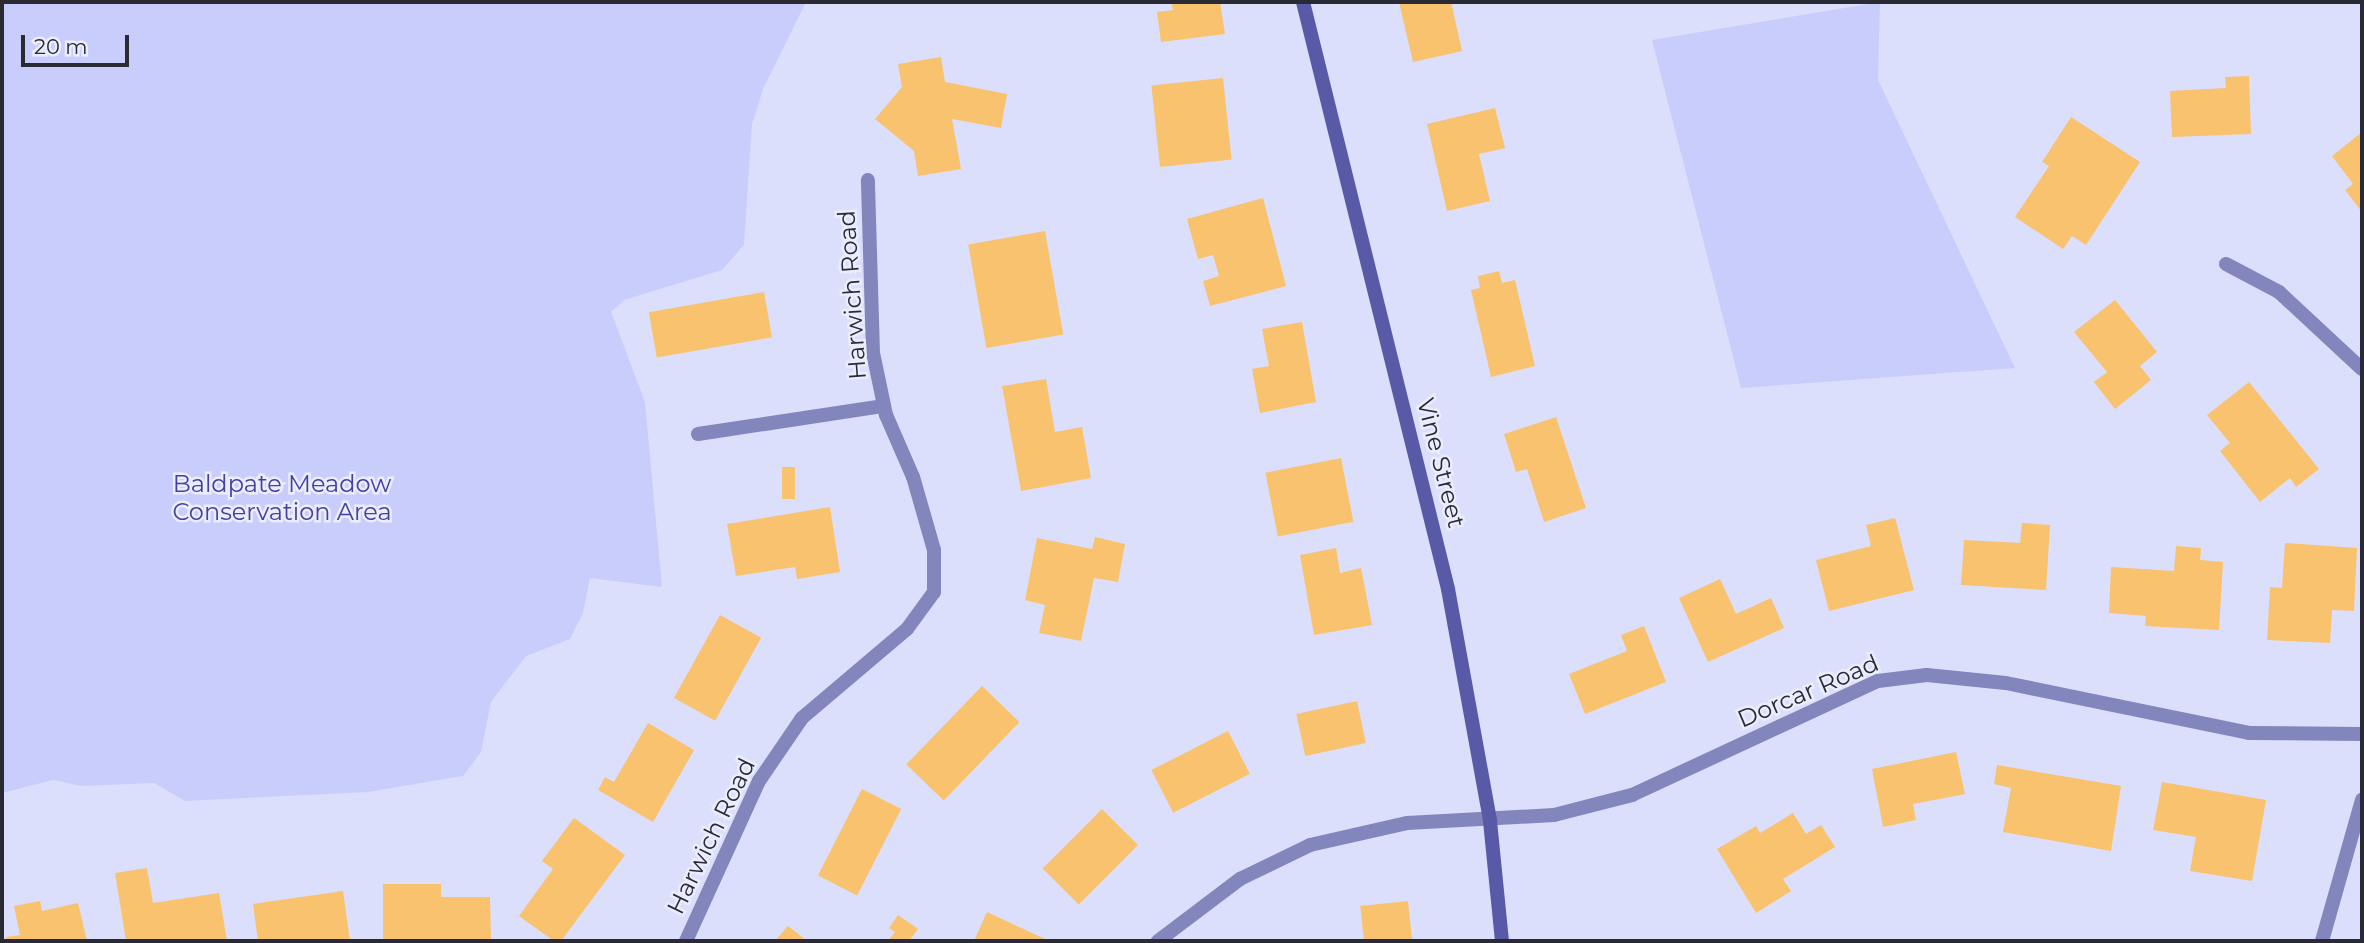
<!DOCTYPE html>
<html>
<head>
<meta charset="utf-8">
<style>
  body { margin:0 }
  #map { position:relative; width:2364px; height:943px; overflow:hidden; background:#dbdffb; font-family:Montserrat,sans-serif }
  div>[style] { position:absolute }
  .green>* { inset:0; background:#c9cdfc }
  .building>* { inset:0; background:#f9c26e; transform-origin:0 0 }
  .street>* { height:14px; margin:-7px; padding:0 7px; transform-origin:7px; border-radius:7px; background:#8386bc }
  .secondary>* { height:14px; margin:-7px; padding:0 7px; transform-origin:7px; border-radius:7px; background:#5859a7 }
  span { translate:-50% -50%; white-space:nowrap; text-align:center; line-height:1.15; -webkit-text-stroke:5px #ebedfe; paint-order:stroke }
  .street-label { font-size:24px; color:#292a34 }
  .park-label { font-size:24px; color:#4640a0 }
  .frame { position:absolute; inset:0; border:4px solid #292a34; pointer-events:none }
  .scale { position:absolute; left:21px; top:35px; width:108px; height:32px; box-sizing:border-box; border:4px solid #292a34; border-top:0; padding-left:9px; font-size:21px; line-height:24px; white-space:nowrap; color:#292a34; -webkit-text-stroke:5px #ebedfe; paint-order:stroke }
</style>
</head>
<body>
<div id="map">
  <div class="green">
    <i style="clip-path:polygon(2px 2px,806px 2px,763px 89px,752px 124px,744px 245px,722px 270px,624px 300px,611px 312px,645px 402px,662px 587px,590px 578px,583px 613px,570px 639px,526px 656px,491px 702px,481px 752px,463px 776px,368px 792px,185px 801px,154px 783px,82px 786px,53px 780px,2px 793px)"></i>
    <i style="clip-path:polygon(1880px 2px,1878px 80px,2015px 368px,1741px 388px,1652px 40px)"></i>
  </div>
  <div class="building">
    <i style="clip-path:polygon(1171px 2px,1220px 2px,1225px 34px,1161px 42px,1157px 12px,1173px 10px)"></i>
    <i style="clip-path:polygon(1399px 2px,1451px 2px,1462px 51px,1413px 62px)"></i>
    <i style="clip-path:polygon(941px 57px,945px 82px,1007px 94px,1001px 128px,952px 119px,961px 169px,918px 176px,914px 151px,875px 119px,902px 87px,898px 64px)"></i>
    <i style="clip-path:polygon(2249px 76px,2251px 134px,2172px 137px,2170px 91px,2226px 88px,2225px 77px)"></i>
    <i style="left:1223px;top:78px;width:82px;height:72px;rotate:84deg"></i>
    <i style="clip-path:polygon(1495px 108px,1505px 148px,1479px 154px,1490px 201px,1447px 211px,1427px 124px)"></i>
    <i style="clip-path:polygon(2071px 117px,2140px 162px,2086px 245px,2072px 236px,2063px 249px,2015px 217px,2049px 166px,2042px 162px)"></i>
    <i style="clip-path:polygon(2362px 132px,2362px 212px,2345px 190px,2353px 184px,2332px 156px)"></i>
    <i style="clip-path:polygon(1263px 198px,1286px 286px,1210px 306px,1203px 281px,1219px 276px,1213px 255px,1198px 259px,1187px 219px)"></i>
    <i style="left:1045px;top:231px;width:105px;height:78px;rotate:80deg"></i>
    <i style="clip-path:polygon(1499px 271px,1502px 283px,1515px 280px,1535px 366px,1491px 377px,1471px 290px,1480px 288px,1478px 276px)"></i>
    <i style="left:764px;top:292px;width:46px;height:117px;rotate:80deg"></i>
    <i style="clip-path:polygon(2115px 300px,2157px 352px,2140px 366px,2151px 380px,2115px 409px,2094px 382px,2107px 372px,2074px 332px)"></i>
    <i style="clip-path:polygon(1302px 322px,1316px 402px,1260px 413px,1252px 369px,1269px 366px,1262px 329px)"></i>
    <i style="clip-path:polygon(1046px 379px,1055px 432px,1082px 427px,1091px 478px,1021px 491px,1002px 386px)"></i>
    <i style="clip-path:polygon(2249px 382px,2319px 469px,2296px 487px,2290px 478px,2260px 502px,2220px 451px,2230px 443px,2207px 415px)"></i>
    <i style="clip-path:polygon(1556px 417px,1586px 508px,1544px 522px,1527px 469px,1516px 472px,1504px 434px)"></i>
    <i style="left:1341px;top:458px;width:65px;height:77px;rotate:79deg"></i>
    <i style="left:782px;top:467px;width:13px;height:32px"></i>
    <i style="clip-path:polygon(830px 507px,840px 572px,797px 579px,795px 567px,736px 576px,727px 524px)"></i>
    <i style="clip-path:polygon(1895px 518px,1914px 590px,1829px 611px,1816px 560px,1871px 546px,1866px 525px)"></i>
    <i style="clip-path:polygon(2022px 523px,2050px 525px,2046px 590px,1961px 585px,1964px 540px,2020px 543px)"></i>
    <i style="clip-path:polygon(1095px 537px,1125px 544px,1118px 582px,1094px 578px,1081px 641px,1039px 633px,1045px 605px,1025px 600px,1037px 538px,1092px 549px)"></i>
    <i style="clip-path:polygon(2285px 543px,2357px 548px,2354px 611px,2332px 610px,2330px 643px,2267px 640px,2270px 587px,2282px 588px)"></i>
    <i style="clip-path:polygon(2176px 546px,2201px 548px,2200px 560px,2223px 562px,2219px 630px,2145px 626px,2146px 616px,2109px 613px,2111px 567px,2174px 571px)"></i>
    <i style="clip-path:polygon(1336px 548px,1340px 573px,1361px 568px,1372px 625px,1314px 635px,1300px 555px)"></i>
    <i style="clip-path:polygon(1720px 579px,1736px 614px,1771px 598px,1784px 628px,1708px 662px,1679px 598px)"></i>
    <i style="left:720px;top:615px;width:47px;height:95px;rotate:29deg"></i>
    <i style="clip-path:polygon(1644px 626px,1666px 682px,1585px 714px,1569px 674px,1627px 651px,1621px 635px)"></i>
    <i style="left:982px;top:686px;width:52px;height:109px;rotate:44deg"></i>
    <i style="left:1357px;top:701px;width:43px;height:62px;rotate:78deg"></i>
    <i style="clip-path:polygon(648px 723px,694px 750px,653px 822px,598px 790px,605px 777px,614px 782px)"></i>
    <i style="left:1228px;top:731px;width:48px;height:86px;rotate:63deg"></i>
    <i style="clip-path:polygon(1956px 752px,1965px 794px,1913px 804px,1916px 820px,1883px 827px,1872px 769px)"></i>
    <i style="clip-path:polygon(1997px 765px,2121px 786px,2111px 851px,2003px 832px,2011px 788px,1994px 784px)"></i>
    <i style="clip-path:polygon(2162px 782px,2266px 800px,2252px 881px,2190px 871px,2196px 837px,2153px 830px)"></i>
    <i style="left:862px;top:789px;width:44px;height:97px;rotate:27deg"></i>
    <i style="left:1102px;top:809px;width:51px;height:84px;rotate:45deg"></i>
    <i style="clip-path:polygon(1793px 813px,1806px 834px,1821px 825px,1835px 847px,1783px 879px,1791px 891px,1756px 913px,1717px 849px,1756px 826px,1760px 833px)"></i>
    <i style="clip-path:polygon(574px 818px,625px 855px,561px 941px,554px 941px,519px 916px,553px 869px,542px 861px)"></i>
    <i style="clip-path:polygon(147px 868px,153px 903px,219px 893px,227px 941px,126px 941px,115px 873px)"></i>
    <i style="clip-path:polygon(383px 884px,441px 884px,441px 897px,490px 897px,491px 941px,383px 941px)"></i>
    <i style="clip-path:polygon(343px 891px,350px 941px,258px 941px,253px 904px)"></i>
    <i style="clip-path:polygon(40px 901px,42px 911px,78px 903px,87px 941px,7px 941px,6px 937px,20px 935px,14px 906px)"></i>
    <i style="left:1408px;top:901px;width:40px;height:48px;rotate:84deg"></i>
    <i style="clip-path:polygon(987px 912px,1049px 941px,974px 941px)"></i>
    <i style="clip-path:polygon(898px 915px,918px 929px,909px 941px,888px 941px,895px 932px,889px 928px)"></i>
    <i style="clip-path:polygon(788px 926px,807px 941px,775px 941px)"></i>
  </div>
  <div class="street">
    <i style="left:2226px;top:264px;width:60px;rotate:27.8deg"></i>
    <i style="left:2279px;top:292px;width:113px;rotate:42.9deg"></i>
    <i style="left:698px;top:434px;width:188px;rotate:-8.6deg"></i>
    <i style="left:686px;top:941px;width:176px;rotate:-65.5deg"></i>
    <i style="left:759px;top:781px;width:76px;rotate:-55.7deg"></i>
    <i style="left:802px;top:718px;width:138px;rotate:-40.3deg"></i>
    <i style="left:907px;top:629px;width:46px;rotate:-53.9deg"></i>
    <i style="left:934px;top:592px;width:42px;rotate:-90deg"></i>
    <i style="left:934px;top:550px;width:76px;rotate:-106deg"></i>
    <i style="left:913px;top:477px;width:68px;rotate:-113.5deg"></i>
    <i style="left:886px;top:415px;width:63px;rotate:-101.8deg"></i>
    <i style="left:873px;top:353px;width:173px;rotate:-91.7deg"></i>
    <i style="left:1158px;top:941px;width:103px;rotate:-37.1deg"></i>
    <i style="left:1240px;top:879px;width:78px;rotate:-25.9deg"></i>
    <i style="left:1310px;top:845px;width:99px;rotate:-12.8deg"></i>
    <i style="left:1407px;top:823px;width:147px;rotate:-3.1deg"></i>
    <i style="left:1554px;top:815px;width:81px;rotate:-14.4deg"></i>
    <i style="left:1632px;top:795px;width:271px;rotate:-24.9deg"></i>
    <i style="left:1878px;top:681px;width:49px;rotate:-7deg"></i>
    <i style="left:1927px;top:675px;width:79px;rotate:5.8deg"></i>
    <i style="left:2006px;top:683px;width:248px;rotate:11.6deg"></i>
    <i style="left:2249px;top:733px;width:113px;rotate:0.5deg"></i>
    <i style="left:2322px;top:941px;width:147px;rotate:-74.2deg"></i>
  </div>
  <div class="secondary">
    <i style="left:1303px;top:2px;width:605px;rotate:76.12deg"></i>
    <i style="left:1448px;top:589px;width:236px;rotate:79.7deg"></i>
    <i style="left:1490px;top:821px;width:121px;rotate:84.3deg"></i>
  </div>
  <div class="street-label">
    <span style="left:852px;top:295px;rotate:-94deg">Harwich Road</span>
    <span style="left:1441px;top:463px;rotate:76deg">Vine Street</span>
    <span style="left:1808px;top:691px;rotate:-23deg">Dorcar Road</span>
    <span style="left:711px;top:836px;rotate:-64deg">Harwich Road</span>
  </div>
  <div class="park-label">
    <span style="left:282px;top:498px">Baldpate Meadow<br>Conservation Area</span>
  </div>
  <div class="frame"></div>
  <div class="scale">20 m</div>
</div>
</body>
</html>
